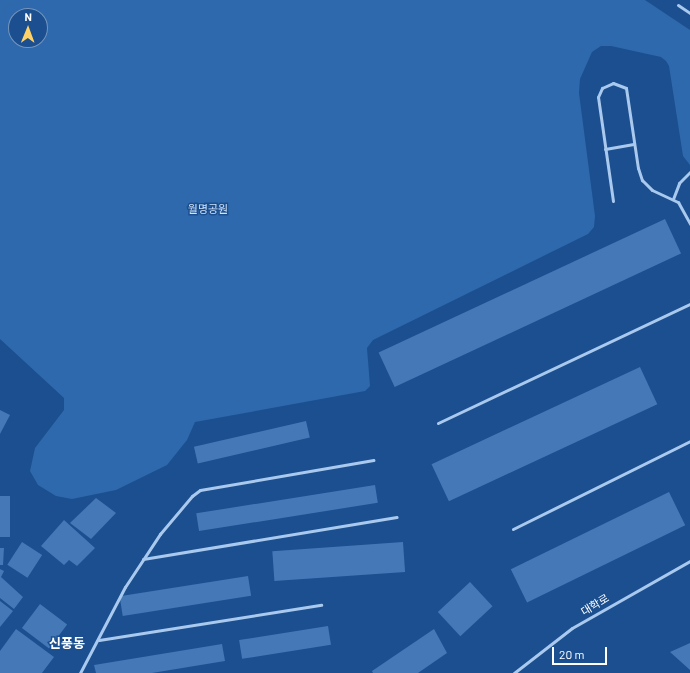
<!DOCTYPE html>
<html>
<head>
<meta charset="utf-8">
<style>
  body { margin:0 }
  #map { position:relative; width:690px; height:673px; overflow:hidden; background:#1b4f8f; font-family:Barlow,"Noto Sans KR",sans-serif }
  div>[style] { position:absolute }
  .green>* { inset:0; background:#2e69ad }
  .building>* { inset:0; background:#4478b7; transform-origin:0 0 }
  .service>* { height:3px; margin:-1.5px; padding:0 1.5px; transform-origin:1.5px; border-radius:1.5px; background:#a9c9ee }
  span { translate:-50% -50%; white-space:nowrap; text-align:center; line-height:1.15; -webkit-text-stroke:3px #1b4f8f; paint-order:stroke }
  .park-label { font-size:11px; color:#cfe3fa }
  .street-label { font-size:11px; color:#fff }
  .quarter-label { font-size:13px; color:#fff; font-weight:700 }
  .north { position:absolute; left:8px; top:8px; width:40px; height:40px; box-sizing:border-box; background:#1b4f8f; border:1px solid #7695bc; border-radius:50%; rotate:1deg; font-size:11px; font-weight:700; line-height:16px; text-align:center; color:#fff }
  .north::after { content:''; display:block; margin:auto; width:14px; height:18px; background:#ffd166; clip-path:polygon(50% 0,100% 100%,50% 72%,0 100%) }
  .scale { position:absolute; left:552px; top:647px; width:55px; height:18px; box-sizing:border-box; border:2px solid #fff; border-top:0; padding-left:5px; font-size:12px; line-height:14px; white-space:nowrap; color:#fff; -webkit-text-stroke:3px #1b4f8f; paint-order:stroke }
</style>
</head>
<body>
<div id="map">
  <div class="green">
    <i style="clip-path:polygon(evenodd,0 0,645px 0,690px 30px,690px 165px,683px 156px,669px 66px,666px 61px,661px 57px,611px 46px,601px 46px,592px 52px,580px 79px,579px 93px,595px 216px,594px 227px,588px 234px,373px 340px,367px 348px,370px 386px,365px 391px,195px 422px,187px 440px,167px 465px,116px 490px,72px 499px,56px 496px,38px 485px,30px 471px,35px 448px,64px 410px,64px 398px,0 339px,0 0,16px 16px,40px 16px,40px 40px,16px 40px,16px 16px)"></i>
  </div>
  <div class="building">
    <i style="left:665px;top:219px;width:38px;height:316px;rotate:65deg"></i>
    <i style="left:640px;top:367px;width:41px;height:230px;rotate:65deg"></i>
    <i style="clip-path:polygon(0 410px,10px 415px,0 434px)"></i>
    <i style="left:306px;top:421px;width:17px;height:115px;rotate:77deg"></i>
    <i style="left:375px;top:485px;width:18px;height:181px;rotate:81deg"></i>
    <i style="left:669px;top:492px;width:37px;height:176px;rotate:64deg"></i>
    <i style="left:0;top:496px;width:10px;height:41px"></i>
    <i style="clip-path:polygon(96px 498px,116px 513px,91px 539px,70px 523px)"></i>
    <i style="clip-path:polygon(64px 520px,95px 548px,77px 566px,69px 560px,64px 565px,41px 546px)"></i>
    <i style="left:22px;top:542px;width:24px;height:27px;rotate:33deg"></i>
    <i style="left:403px;top:542px;width:30px;height:131px;rotate:86deg"></i>
    <i style="clip-path:polygon(0 548px,4px 548px,3px 565px,0 565px)"></i>
    <i style="clip-path:polygon(0 569px,4px 571px,1px 577px,23px 597px,14px 609px,0 598px)"></i>
    <i style="left:248px;top:576px;width:20px;height:130px;rotate:81deg"></i>
    <i style="left:470px;top:582px;width:33px;height:44px;rotate:47deg"></i>
    <i style="clip-path:polygon(0 601px,13px 611px,0 627px)"></i>
    <i style="left:40px;top:604px;width:34px;height:30px;rotate:37deg"></i>
    <i style="left:328px;top:626px;width:19px;height:90px;rotate:81deg"></i>
    <i style="clip-path:polygon(16px 629px,54px 657px,42px 673px,0 673px,0 651px)"></i>
    <i style="clip-path:polygon(434px 629px,447px 653px,418px 673px,373px 673px,372px 671px)"></i>
    <i style="clip-path:polygon(690px 643px,690px 670px,670px 652px)"></i>
    <i style="clip-path:polygon(222px 644px,225px 661px,152px 673px,96px 673px,94px 665px)"></i>
  </div>
  <div class="service">
    <i style="left:678px;top:5px;width:14px;rotate:34deg"></i>
    <i style="left:605px;top:149px;width:29px;rotate:-10deg"></i>
    <i style="left:673px;top:199px;width:17px;rotate:-69deg"></i>
    <i style="left:679px;top:183px;width:16px;rotate:-45deg"></i>
    <i style="left:613px;top:201px;width:105px;rotate:-98.2deg"></i>
    <i style="left:598px;top:97px;width:10px;rotate:-66deg"></i>
    <i style="left:602px;top:88px;width:12px;rotate:-24deg"></i>
    <i style="left:613px;top:83px;width:14px;rotate:21deg"></i>
    <i style="left:626px;top:88px;width:81px;rotate:81.5deg"></i>
    <i style="left:638px;top:168px;width:13px;rotate:72deg"></i>
    <i style="left:642px;top:180px;width:14px;rotate:45deg"></i>
    <i style="left:652px;top:190px;width:29px;rotate:25deg"></i>
    <i style="left:678px;top:202px;width:25px;rotate:61deg"></i>
    <i style="left:438px;top:423px;width:279px;rotate:-25.3deg"></i>
    <i style="left:513px;top:529px;width:198px;rotate:-26.4deg"></i>
    <i style="left:143px;top:559px;width:257px;rotate:-9.4deg"></i>
    <i style="left:99px;top:640px;width:225px;rotate:-9deg"></i>
    <i style="left:80px;top:673px;width:97px;rotate:-62.4deg"></i>
    <i style="left:125px;top:587px;width:64px;rotate:-56.6deg"></i>
    <i style="left:160px;top:534px;width:50px;rotate:-49.9deg"></i>
    <i style="left:192px;top:496px;width:10px;rotate:-37deg"></i>
    <i style="left:200px;top:490px;width:176px;rotate:-9.8deg"></i>
    <i style="left:514px;top:673px;width:73px;rotate:-37.8deg"></i>
    <i style="left:572px;top:628px;width:136px;rotate:-29.6deg"></i>
  </div>
  <div class="park-label">
    <span style="left:208px;top:209px">월명공원</span>
  </div>
  <div class="street-label">
    <span style="left:595px;top:605px;rotate:-31deg">대학로</span>
  </div>
  <div class="quarter-label">
    <span style="left:67px;top:643px">신풍동</span>
  </div>
  <div class="north">N</div>
  <div class="scale">20 m</div>
</div>
</body>
</html>
